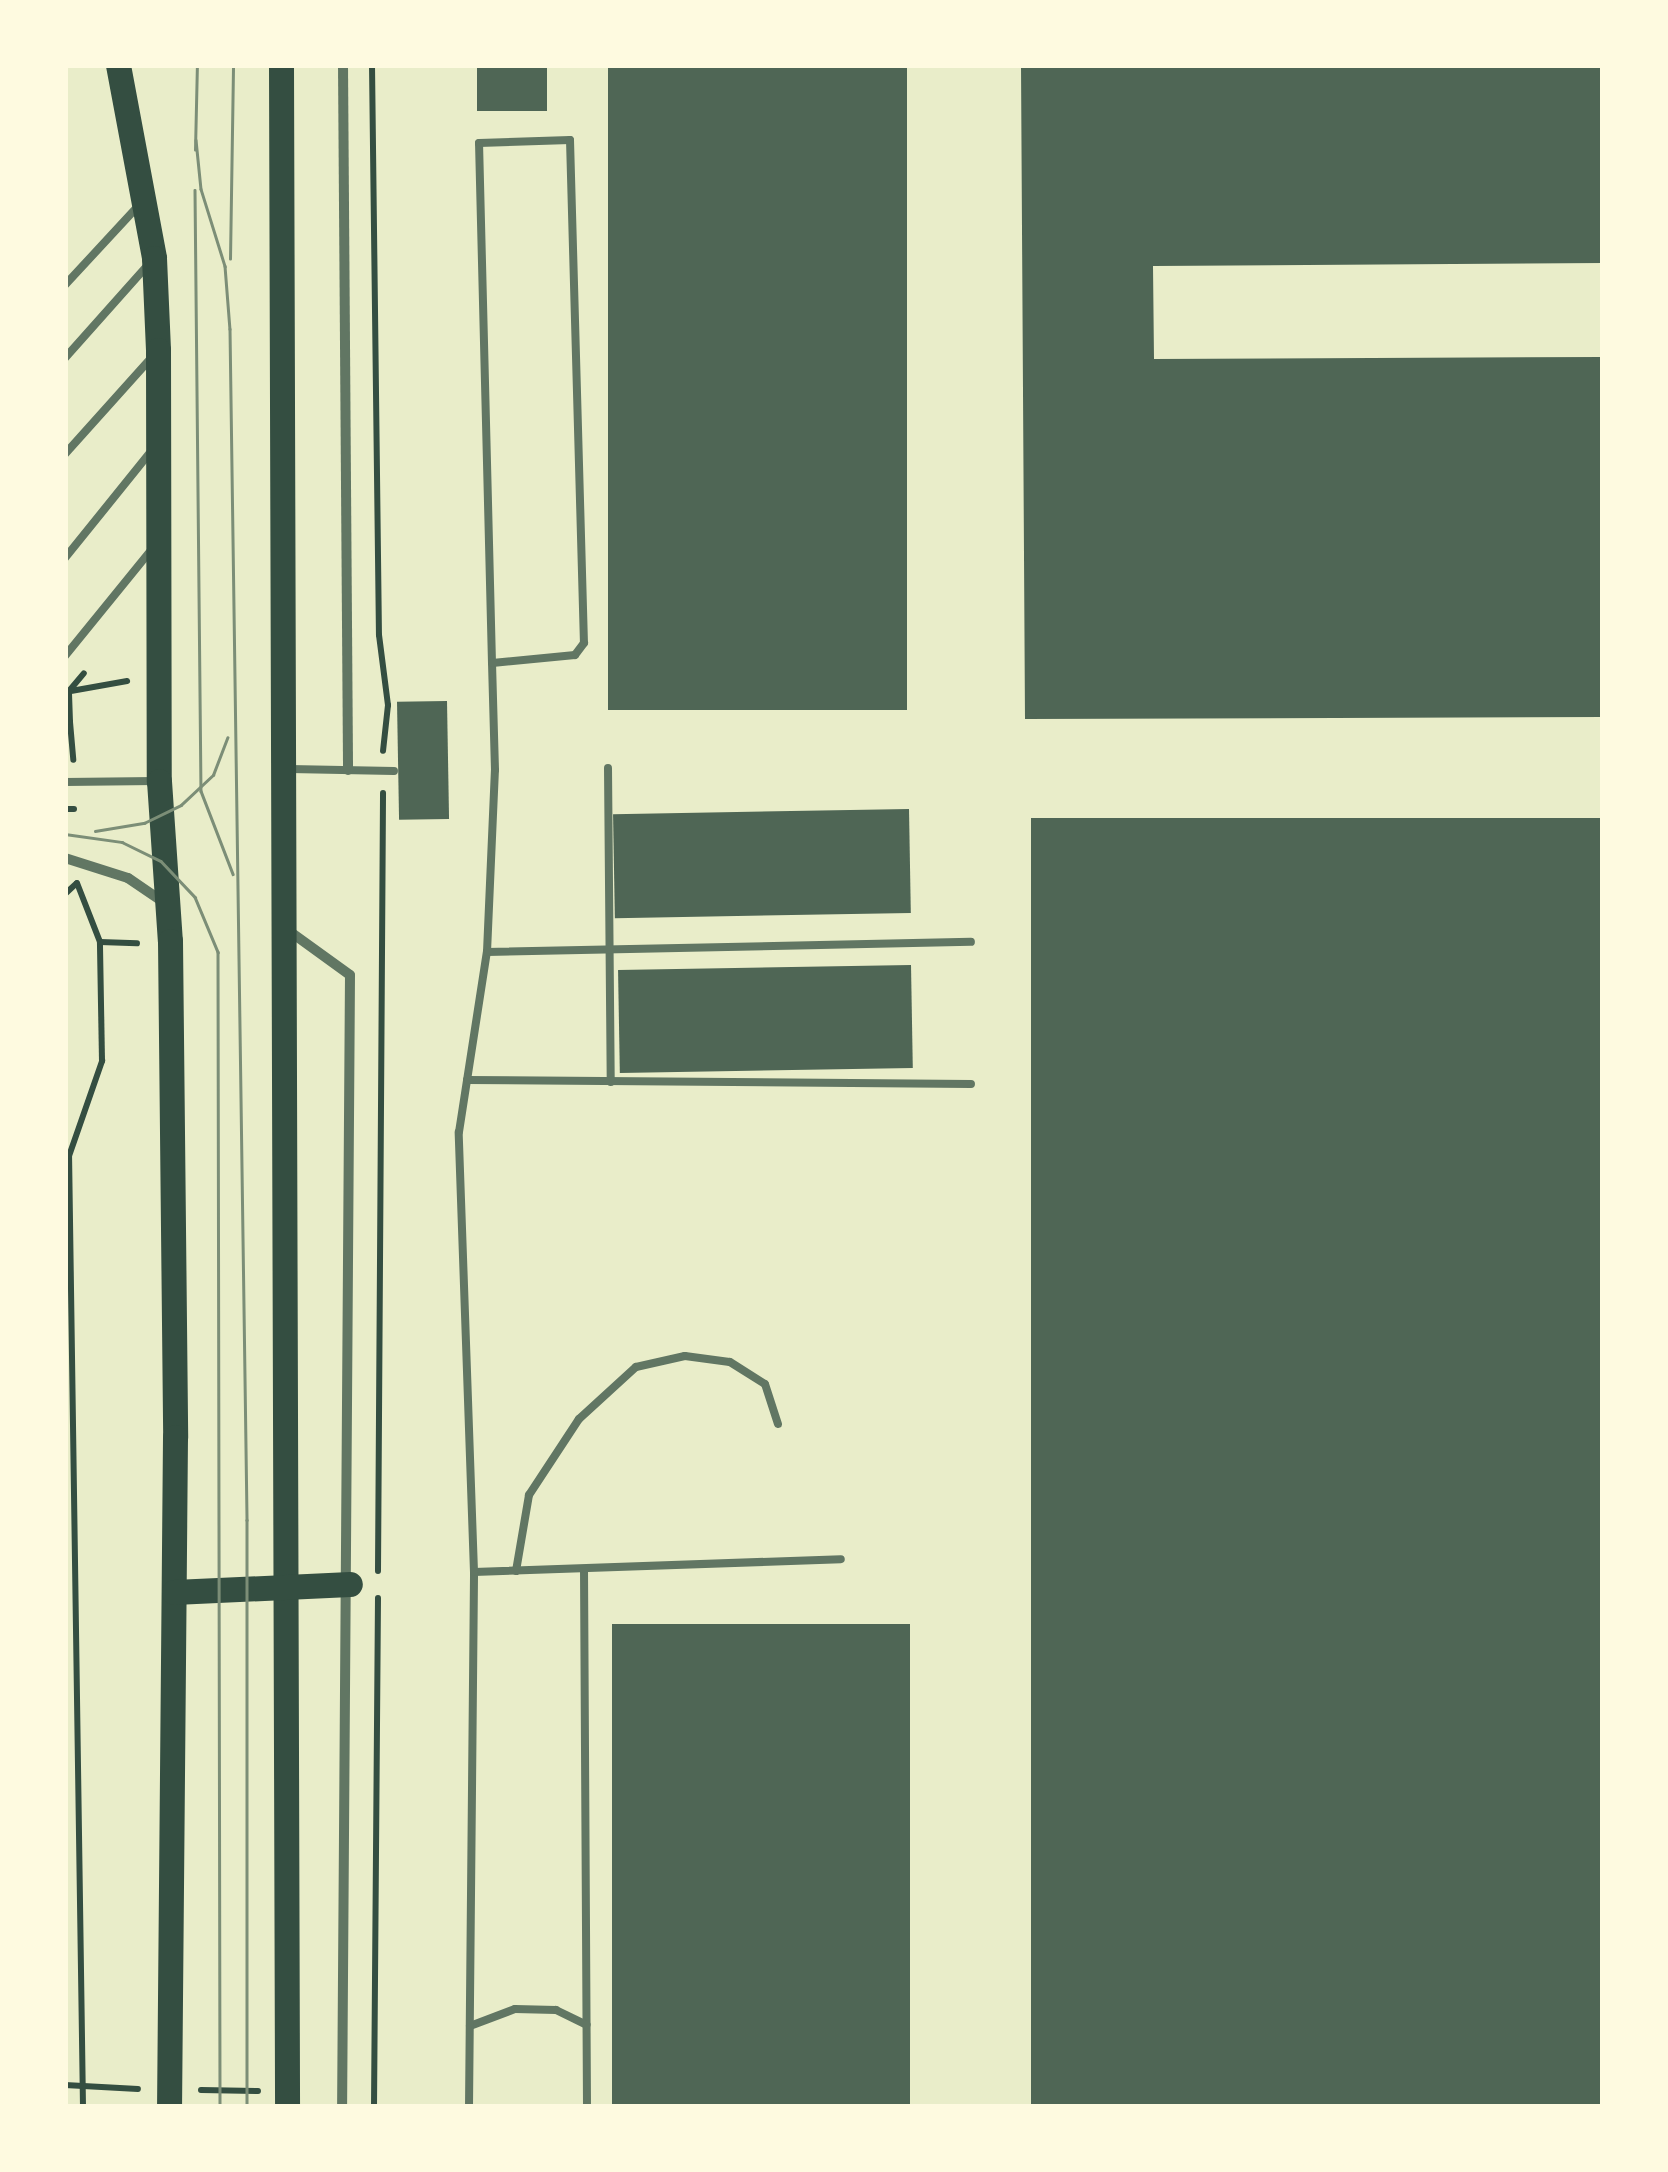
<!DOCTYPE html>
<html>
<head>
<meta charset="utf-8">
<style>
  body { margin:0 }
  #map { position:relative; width:1668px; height:2172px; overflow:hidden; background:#e9edc9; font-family:"Space Grotesk",sans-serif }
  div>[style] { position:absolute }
  .building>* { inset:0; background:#4f6655; transform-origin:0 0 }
  .path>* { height:6px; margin:-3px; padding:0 3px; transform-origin:3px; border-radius:3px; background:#344e41 }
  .service>* { height:8px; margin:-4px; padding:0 4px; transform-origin:4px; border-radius:4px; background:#617663 }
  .minor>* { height:10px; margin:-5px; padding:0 5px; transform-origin:5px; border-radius:5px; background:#617663 }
  .primary>* { height:25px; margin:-12.5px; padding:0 12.5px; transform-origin:12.5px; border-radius:12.5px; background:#344e41 }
  .tram>* { height:2.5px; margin:-1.25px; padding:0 1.25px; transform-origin:1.25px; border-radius:1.25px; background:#7c8e77 }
  span { translate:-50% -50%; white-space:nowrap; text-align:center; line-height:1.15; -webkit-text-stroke:8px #fefae0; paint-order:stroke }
  .frame { position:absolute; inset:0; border:68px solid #fefae0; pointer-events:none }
</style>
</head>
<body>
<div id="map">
  <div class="building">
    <i style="left:477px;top:65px;width:70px;height:46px"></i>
    <i style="left:608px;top:65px;width:299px;height:645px"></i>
    <i style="clip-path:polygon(1021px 65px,1603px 65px,1603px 263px,1153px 266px,1154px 359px,1603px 357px,1603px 717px,1025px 719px)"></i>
    <i style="left:447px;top:701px;width:118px;height:50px;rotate:89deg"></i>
    <i style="left:909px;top:809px;width:104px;height:296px;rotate:89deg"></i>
    <i style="left:1603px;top:818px;width:1289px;height:572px;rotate:90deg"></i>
    <i style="left:911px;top:965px;width:103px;height:293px;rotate:89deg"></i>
    <i style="left:910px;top:1624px;width:483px;height:298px;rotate:90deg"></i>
  </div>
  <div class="path">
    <i style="left:372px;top:65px;width:570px;rotate:89.3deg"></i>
    <i style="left:379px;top:635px;width:71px;rotate:82.7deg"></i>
    <i style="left:388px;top:705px;width:46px;rotate:96.2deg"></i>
    <i style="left:71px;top:691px;width:57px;rotate:-10.1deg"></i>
    <i style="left:65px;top:722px;width:5px"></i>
    <i style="left:70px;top:722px;width:38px;rotate:85deg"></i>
    <i style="left:70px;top:722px;width:31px;rotate:-92deg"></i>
    <i style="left:69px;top:691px;width:23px;rotate:-50deg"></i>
    <i style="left:65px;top:809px;width:9px"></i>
    <i style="left:65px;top:894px;width:16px;rotate:-43deg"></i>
    <i style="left:77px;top:883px;width:63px;rotate:68.7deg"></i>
    <i style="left:378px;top:1571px;width:778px;rotate:-89.63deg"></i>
    <i style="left:65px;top:2085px;width:73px;rotate:3.1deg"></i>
    <i style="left:201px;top:2090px;width:57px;rotate:1deg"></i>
    <i style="left:83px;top:2107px;width:951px;rotate:-90.84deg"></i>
    <i style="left:69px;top:1156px;width:101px;rotate:-70.8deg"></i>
    <i style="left:102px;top:1061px;width:119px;rotate:-91deg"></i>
    <i style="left:100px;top:942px;width:37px;rotate:2deg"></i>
    <i style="left:374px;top:2107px;width:509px;rotate:-89.55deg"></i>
  </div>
  <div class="service">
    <i style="left:65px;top:285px;width:109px;rotate:-47.2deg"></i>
    <i style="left:65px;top:358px;width:125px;rotate:-48.3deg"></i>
    <i style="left:65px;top:454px;width:130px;rotate:-48.1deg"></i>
    <i style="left:65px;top:558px;width:139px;rotate:-51.1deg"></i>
    <i style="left:65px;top:656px;width:136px;rotate:-50.9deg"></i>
    <i style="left:608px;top:768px;width:314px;rotate:89.5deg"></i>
    <i style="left:290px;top:769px;width:104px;rotate:1.1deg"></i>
    <i style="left:65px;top:782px;width:90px;rotate:-0.6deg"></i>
    <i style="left:487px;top:952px;width:484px;rotate:-1.2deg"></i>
    <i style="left:467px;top:1080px;width:504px;rotate:0.45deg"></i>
    <i style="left:584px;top:1569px;width:538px;rotate:89.68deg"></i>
    <i style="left:516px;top:1571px;width:77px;rotate:-80.3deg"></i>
    <i style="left:529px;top:1495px;width:91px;rotate:-56.7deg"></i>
    <i style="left:579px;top:1419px;width:77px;rotate:-42.4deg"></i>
    <i style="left:636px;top:1367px;width:50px;rotate:-12.7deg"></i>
    <i style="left:685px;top:1356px;width:45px;rotate:7.6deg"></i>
    <i style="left:730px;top:1362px;width:41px;rotate:32.2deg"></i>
    <i style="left:765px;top:1384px;width:42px;rotate:72deg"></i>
    <i style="left:474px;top:1572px;width:367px;rotate:-2deg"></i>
    <i style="left:470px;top:2026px;width:48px;rotate:-20.7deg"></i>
    <i style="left:515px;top:2009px;width:41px;rotate:1.4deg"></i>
    <i style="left:556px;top:2010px;width:34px;rotate:26deg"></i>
    <i style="left:469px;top:2107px;width:535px;rotate:-89.46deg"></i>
    <i style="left:474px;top:1572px;width:440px;rotate:-92deg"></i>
    <i style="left:459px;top:1132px;width:182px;rotate:-81.2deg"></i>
    <i style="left:487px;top:952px;width:182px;rotate:-87.5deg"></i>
    <i style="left:495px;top:770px;width:107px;rotate:-91.6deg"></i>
    <i style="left:492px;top:663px;width:520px;rotate:-91.43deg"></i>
    <i style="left:479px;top:143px;width:91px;rotate:-1.9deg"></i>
    <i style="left:570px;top:140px;width:503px;rotate:88.41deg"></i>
    <i style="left:584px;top:643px;width:15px;rotate:127deg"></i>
    <i style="left:575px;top:655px;width:83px;rotate:174.5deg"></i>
  </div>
  <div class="minor">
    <i style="left:343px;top:65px;width:705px;rotate:89.59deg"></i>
    <i style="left:65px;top:858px;width:66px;rotate:17.6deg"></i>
    <i style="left:128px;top:878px;width:42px;rotate:34.4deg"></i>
    <i style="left:285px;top:928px;width:80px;rotate:35.9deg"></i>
    <i style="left:350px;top:975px;width:1132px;rotate:90.4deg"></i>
  </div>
  <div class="primary">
    <i style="left:118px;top:65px;width:196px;rotate:79.4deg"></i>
    <i style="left:154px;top:258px;width:92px;rotate:87.5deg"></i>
    <i style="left:158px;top:350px;width:431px;rotate:89.9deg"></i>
    <i style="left:159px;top:781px;width:160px;rotate:86.1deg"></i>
    <i style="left:170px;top:941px;width:496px;rotate:89.4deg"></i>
    <i style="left:175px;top:1437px;width:670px;rotate:90.51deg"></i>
    <i style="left:281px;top:65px;width:2042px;rotate:89.83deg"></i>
    <i style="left:174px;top:1592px;width:176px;rotate:-2.6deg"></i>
  </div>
  <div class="tram">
    <i style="left:196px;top:140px;width:49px;rotate:84.2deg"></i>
    <i style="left:201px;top:189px;width:81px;rotate:72.7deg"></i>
    <i style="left:225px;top:266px;width:63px;rotate:85.5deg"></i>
    <i style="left:230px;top:329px;width:1191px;rotate:89.18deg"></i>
    <i style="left:247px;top:1520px;width:587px;rotate:90deg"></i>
    <i style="left:195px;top:150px;width:85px;rotate:-88.7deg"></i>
    <i style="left:195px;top:190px;width:601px;rotate:89.43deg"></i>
    <i style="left:201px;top:791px;width:89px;rotate:68.9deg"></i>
    <i style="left:230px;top:259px;width:194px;rotate:-89.1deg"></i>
    <i style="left:95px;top:831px;width:50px;rotate:-9.3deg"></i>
    <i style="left:144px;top:823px;width:41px;rotate:-25.9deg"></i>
    <i style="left:181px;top:805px;width:44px;rotate:-43.2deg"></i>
    <i style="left:213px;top:775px;width:40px;rotate:-69deg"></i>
    <i style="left:65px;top:834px;width:58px;rotate:8deg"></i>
    <i style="left:122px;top:842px;width:43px;rotate:26deg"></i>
    <i style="left:161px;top:861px;width:50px;rotate:46.6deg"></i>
    <i style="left:195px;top:897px;width:60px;rotate:67.3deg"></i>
    <i style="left:218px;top:952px;width:1155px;rotate:89.9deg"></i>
  </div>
  <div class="frame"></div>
</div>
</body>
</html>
